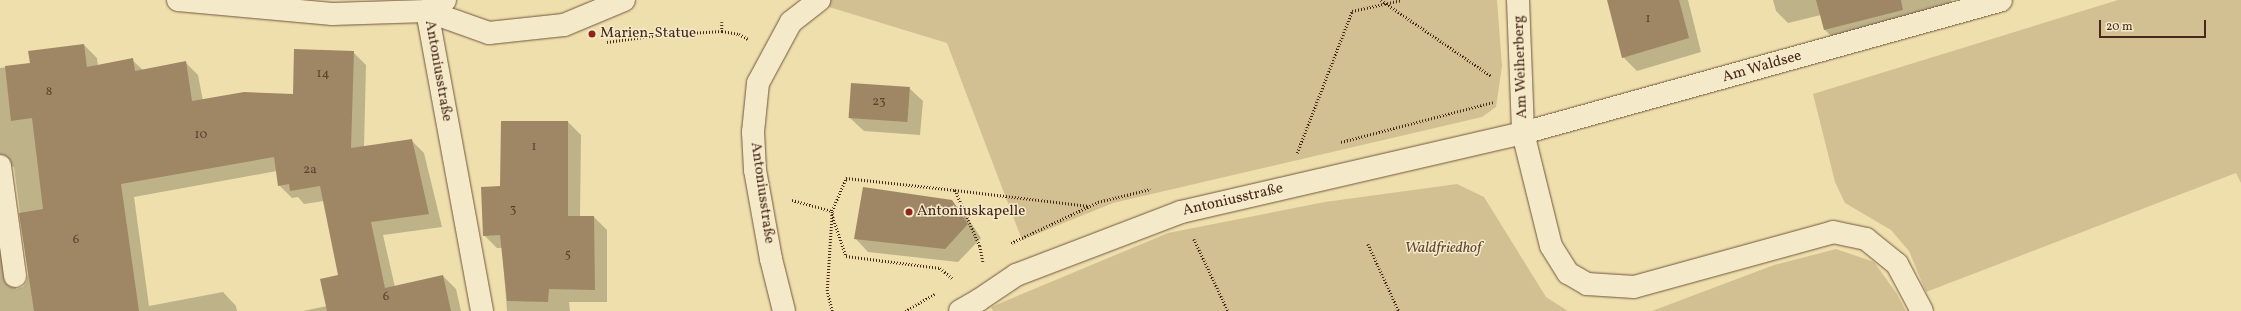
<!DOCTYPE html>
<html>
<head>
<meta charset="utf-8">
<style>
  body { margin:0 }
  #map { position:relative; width:2241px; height:311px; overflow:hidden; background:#eedfac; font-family:Vollkorn,serif }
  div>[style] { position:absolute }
  .green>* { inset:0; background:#d2c093 }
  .shadow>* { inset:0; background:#0003 }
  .building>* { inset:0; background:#9f8766; transform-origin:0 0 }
  .path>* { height:2.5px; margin-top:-1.25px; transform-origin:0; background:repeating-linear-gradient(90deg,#49281b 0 1px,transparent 0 3px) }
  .roads { filter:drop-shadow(0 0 1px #72563f) drop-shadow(0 0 1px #72563f) }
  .minor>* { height:22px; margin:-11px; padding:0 11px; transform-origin:11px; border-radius:11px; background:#f4eac9 }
  .dots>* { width:11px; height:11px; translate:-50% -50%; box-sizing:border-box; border:2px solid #f4eac9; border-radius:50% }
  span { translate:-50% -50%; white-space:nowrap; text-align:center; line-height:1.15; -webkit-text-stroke:3px #f4eac9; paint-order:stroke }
  .number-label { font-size:13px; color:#5e402e }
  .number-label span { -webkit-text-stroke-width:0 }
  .poi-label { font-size:15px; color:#49281b }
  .left { translate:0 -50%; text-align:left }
  .street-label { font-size:15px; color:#49281b }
  .park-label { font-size:15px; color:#644633; font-style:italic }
  .scale { position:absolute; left:2099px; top:20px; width:107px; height:18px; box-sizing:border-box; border:2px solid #49281b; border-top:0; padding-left:5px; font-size:12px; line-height:14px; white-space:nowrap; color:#49281b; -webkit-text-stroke:3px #f4eac9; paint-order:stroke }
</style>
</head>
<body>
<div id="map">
  <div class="green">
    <i style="clip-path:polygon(806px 0,1497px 0,1502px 66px,1496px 107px,1482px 117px,1113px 203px,1022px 240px,947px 43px)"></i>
    <i style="clip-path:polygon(2118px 0,2241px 0,2241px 183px,2236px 173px,1926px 292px,1909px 251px,1891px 230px,1845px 203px,1835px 182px,1813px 94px)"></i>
    <i style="clip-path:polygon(1457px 184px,1484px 197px,1546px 297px,1568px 311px,993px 311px,991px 307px,1168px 233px,1325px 202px)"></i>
    <i style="clip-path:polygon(1836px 249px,1874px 262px,1897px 294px,1906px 311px,1652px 311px,1774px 265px)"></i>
  </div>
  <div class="shadow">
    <i style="clip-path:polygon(1608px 0,1688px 0,1701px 52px,1637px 71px,1623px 57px)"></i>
    <i style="clip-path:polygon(1773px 0,1951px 0,1953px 9px,1837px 42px,1825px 30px,1821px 15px,1788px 23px,1776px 11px)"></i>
    <i style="clip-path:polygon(evenodd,84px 45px,97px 58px,98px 66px,132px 60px,143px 70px,185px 62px,198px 75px,203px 101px,294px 95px,353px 52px,366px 65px,364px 147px,411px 140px,424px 153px,442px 227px,383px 235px,395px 287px,443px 276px,456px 289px,461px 311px,303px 311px,327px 306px,339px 276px,324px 201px,304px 204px,298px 197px,292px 198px,279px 185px,277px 171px,134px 197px,149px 306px,223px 292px,236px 306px,237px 311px,0 311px,0 68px,31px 64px,84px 45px,11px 166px,14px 167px,28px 274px,27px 281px,23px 287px,16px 289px,0 181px,1px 174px,11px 166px)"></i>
    <i style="clip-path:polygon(909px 88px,923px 101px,920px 135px,864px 131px,850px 118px)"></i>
    <i style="clip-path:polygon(568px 122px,581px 135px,580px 217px,594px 217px,607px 230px,607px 302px,569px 302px,570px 311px,507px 311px,502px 248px,497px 248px,484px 235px,501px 187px)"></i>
    <i style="clip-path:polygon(951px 201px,965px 214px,981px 238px,958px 262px,868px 252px,855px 238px)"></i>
  </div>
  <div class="building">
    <i style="clip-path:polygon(1607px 0,1679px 0,1689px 38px,1622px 58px)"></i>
    <i style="clip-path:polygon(1816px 0,1901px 0,1903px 10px,1824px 30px)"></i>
    <i style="clip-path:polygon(84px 44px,87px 67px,133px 58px,135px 71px,186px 61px,192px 101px,244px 92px,293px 94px,294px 49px,354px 51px,351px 148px,412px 139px,429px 214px,371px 222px,385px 288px,443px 275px,451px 311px,327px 311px,320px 279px,338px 275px,320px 186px,290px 191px,289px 184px,278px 186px,274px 157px,121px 184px,139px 311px,34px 311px,19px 213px,43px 209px,32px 118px,11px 121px,5px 66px,30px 63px,28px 51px)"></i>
    <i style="left:851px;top:83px;width:59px;height:35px;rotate:4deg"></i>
    <i style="clip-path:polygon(501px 121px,568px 121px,568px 216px,594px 216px,595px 290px,549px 289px,548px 302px,507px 301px,500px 235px,483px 236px,481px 187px,500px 186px)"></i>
    <i style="clip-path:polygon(863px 187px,952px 200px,968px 224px,945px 249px,854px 239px)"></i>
  </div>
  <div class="path">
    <i style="left:1381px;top:0;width:134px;rotate:34.6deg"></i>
    <i style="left:722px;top:22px;width:9px;rotate:90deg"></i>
    <i style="left:607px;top:42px;width:51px;rotate:-7.8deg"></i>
    <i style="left:658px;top:35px;width:64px;rotate:-3.6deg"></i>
    <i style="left:722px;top:31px;width:17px;rotate:10deg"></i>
    <i style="left:739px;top:34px;width:10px;rotate:29deg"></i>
    <i style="left:1341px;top:142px;width:157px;rotate:-14.7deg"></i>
    <i style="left:1297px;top:153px;width:152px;rotate:-68.8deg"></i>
    <i style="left:1352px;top:11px;width:51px;rotate:-12.4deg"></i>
    <i style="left:955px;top:190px;width:135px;rotate:6.8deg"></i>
    <i style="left:792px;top:200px;width:41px;rotate:15.4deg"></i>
    <i style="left:832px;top:214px;width:44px;rotate:71.6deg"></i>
    <i style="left:846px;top:256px;width:95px;rotate:7.3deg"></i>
    <i style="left:940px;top:268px;width:17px;rotate:40deg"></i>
    <i style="left:1194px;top:239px;width:80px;rotate:64.7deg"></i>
    <i style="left:1011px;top:243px;width:96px;rotate:-25.2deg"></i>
    <i style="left:1098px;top:202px;width:54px;rotate:-14deg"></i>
    <i style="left:1368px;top:244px;width:74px;rotate:65.2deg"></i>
    <i style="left:832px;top:311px;width:21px;rotate:-104deg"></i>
    <i style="left:827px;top:291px;width:80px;rotate:-86.4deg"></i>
    <i style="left:832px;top:211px;width:36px;rotate:-67deg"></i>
    <i style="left:846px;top:178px;width:110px;rotate:6.3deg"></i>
    <i style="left:955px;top:190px;width:61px;rotate:65.9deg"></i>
    <i style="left:980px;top:246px;width:16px;rotate:79deg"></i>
    <i style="left:905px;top:311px;width:34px;rotate:-30deg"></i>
  </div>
  <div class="roads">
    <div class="minor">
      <i style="left:178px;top:0;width:155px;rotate:5.2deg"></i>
      <i style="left:332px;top:14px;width:95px;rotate:-1.8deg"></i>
      <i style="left:427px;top:11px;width:21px;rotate:-31deg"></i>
      <i style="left:1518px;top:0;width:133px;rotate:87.8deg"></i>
      <i style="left:1523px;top:133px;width:116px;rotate:76.1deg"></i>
      <i style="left:1551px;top:246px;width:32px;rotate:58deg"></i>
      <i style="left:1568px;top:273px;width:22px;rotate:30deg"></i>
      <i style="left:1587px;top:284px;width:47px;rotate:3.7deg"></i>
      <i style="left:1634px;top:287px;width:206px;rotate:-15.4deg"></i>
      <i style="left:1833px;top:232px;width:34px;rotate:12deg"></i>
      <i style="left:1866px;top:239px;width:40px;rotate:39deg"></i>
      <i style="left:1897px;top:264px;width:53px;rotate:62deg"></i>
      <i style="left:427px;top:11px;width:305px;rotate:79.6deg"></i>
      <i style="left:427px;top:11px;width:66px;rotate:19.5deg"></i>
      <i style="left:489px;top:33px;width:75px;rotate:-6.1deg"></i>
      <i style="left:564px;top:25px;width:65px;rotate:-22.6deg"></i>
      <i style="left:0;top:166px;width:111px;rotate:82.2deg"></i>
      <i style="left:784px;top:311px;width:54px;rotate:-104deg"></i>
      <i style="left:771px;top:259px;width:90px;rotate:-100.2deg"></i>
      <i style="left:755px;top:170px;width:38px;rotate:-93deg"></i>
      <i style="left:753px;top:132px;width:49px;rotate:-84.2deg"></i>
      <i style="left:758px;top:83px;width:69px;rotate:-61.6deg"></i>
      <i style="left:791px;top:22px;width:36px;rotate:-38deg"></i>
      <i style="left:960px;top:311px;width:22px;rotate:-30deg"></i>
      <i style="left:979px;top:300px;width:45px;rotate:-34deg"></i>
      <i style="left:1016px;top:275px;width:177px;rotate:-20.9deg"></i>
      <i style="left:1181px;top:212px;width:351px;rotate:-13deg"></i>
      <i style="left:1523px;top:133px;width:496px;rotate:-15.5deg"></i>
    </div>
  </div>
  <div class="dots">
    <i style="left:592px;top:34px;background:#8f2418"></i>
    <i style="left:909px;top:212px;background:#8f2418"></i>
  </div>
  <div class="number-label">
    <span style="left:1648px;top:19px">1</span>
    <span style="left:323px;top:74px">14</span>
    <span style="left:49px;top:92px">8</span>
    <span style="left:879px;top:102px">23</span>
    <span style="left:201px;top:135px">10</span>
    <span style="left:534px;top:147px">1</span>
    <span style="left:310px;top:170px">2a</span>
    <span style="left:513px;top:210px">3</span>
    <span style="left:76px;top:240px">6</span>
    <span style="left:568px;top:255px">5</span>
    <span style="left:386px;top:297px">6</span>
  </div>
  <div class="poi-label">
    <span class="left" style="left:600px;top:34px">Marien-Statue</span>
    <span class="left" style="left:917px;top:212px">Antoniuskapelle</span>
  </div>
  <div class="street-label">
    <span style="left:1521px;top:67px;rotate:-92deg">Am Weiherberg</span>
    <span style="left:1762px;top:67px;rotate:-16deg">Am Waldsee</span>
    <span style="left:438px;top:71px;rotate:80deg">Antoniusstraße</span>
    <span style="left:762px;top:193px;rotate:82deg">Antoniusstraße</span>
    <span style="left:1233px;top:200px;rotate:-13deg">Antoniusstraße</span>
  </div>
  <div class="park-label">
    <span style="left:1443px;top:249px">Waldfriedhof</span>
  </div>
  <div class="scale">20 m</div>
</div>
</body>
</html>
